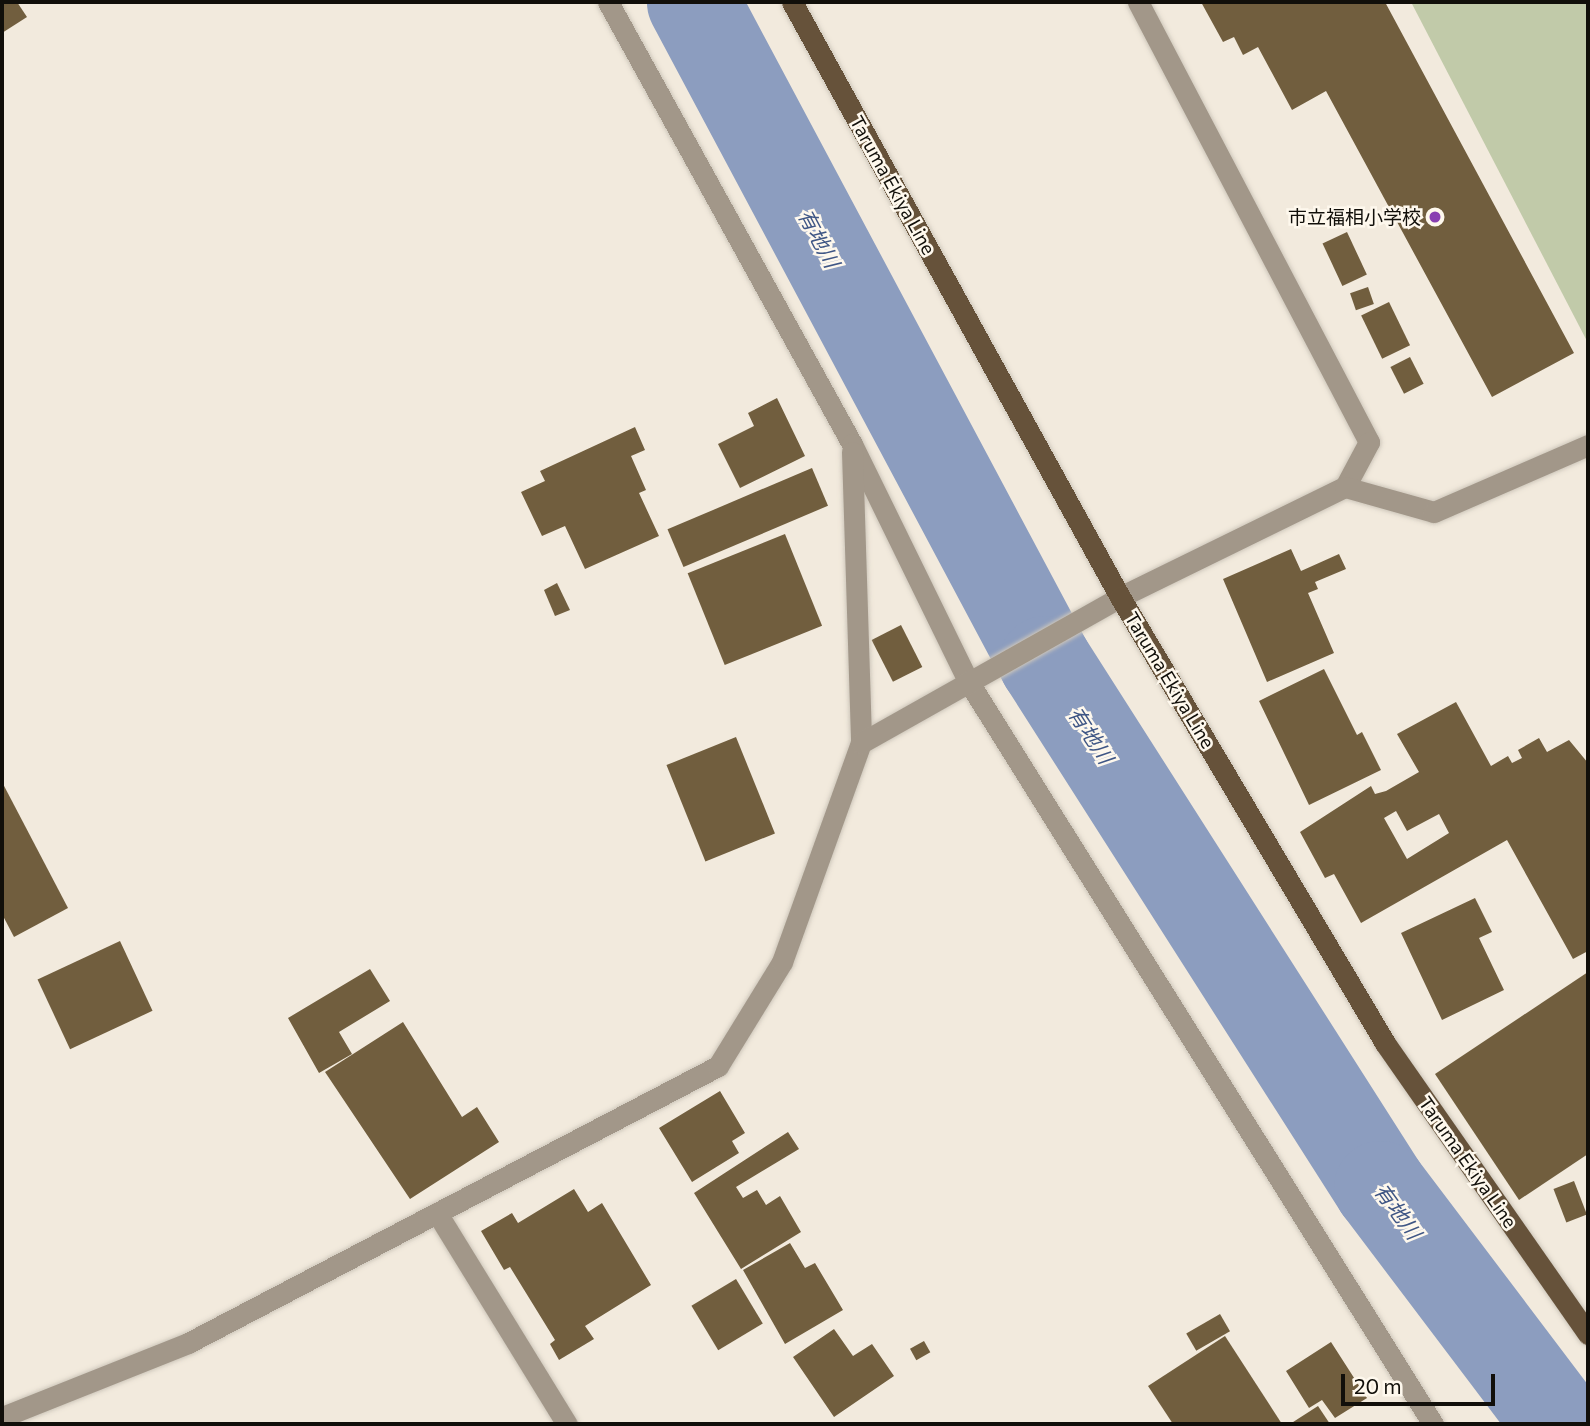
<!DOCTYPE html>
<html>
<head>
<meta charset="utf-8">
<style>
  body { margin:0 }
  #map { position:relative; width:1590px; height:1426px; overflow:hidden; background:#f2eadd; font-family:Commissioner,"Noto Sans JP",sans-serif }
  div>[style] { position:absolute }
  .green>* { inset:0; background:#c1caa9 }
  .river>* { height:93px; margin:-46.5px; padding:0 46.5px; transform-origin:46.5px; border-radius:46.5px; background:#8c9dbf }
  .building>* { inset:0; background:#715e3e; transform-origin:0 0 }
  .roads { filter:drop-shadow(0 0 2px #cec7bb) drop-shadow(0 0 2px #cec7bb) }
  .minor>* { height:21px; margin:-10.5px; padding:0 10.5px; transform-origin:10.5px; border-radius:10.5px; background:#a29789 }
  .major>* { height:21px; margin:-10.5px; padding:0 10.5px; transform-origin:10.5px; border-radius:10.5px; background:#66523a }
  .dots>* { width:19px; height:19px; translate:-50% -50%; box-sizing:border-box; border:4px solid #fef8ed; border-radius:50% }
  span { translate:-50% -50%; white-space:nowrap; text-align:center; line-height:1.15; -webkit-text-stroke:5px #fef8ed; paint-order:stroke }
  .street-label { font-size:19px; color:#110f0a }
  .poi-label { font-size:19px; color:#110f0a }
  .right { translate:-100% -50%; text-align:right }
  .water-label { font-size:21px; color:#3f5685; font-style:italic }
  .frame { position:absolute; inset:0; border:4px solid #110f0a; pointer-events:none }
  .scale { position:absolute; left:1341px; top:1374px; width:154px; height:32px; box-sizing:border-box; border:4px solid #110f0a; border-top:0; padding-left:9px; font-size:21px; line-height:24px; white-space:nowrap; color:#110f0a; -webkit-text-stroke:5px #fef8ed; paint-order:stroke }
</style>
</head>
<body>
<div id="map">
  <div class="green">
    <i style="clip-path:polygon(1411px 2px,1588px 2px,1588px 343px)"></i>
  </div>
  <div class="river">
    <i style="left:693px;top:2px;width:748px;rotate:61.93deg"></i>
    <i style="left:1045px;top:662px;width:623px;rotate:57.46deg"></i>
    <i style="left:1380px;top:1187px;width:297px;rotate:52.9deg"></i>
  </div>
  <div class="building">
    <i style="clip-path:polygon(2px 2px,17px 2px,27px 17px,2px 33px)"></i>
    <i style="clip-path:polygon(1201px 2px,1385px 2px,1574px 353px,1492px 397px,1326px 91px,1292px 110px,1258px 47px,1243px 55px,1234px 37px,1223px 42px)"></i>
    <i style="left:1347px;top:232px;width:47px;height:27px;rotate:65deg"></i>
    <i style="left:1368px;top:287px;width:18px;height:19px;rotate:71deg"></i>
    <i style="left:1389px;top:302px;width:48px;height:31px;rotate:64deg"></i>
    <i style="left:1410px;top:357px;width:30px;height:22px;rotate:63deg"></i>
    <i style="clip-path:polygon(777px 398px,805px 456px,740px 488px,718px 444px,754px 426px,748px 413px)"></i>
    <i style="clip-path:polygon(635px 427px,645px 450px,631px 456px,646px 490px,639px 493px,659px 536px,585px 569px,565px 526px,542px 536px,521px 492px,545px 481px,540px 471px)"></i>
    <i style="left:812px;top:468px;width:41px;height:157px;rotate:67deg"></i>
    <i style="left:785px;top:534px;width:99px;height:105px;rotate:68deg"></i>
    <i style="clip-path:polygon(1291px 549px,1301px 571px,1339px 554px,1346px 569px,1315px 582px,1318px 589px,1308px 593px,1334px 653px,1267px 682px,1223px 579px)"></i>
    <i style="clip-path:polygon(557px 583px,570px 610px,555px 616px,544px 590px)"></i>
    <i style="left:901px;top:625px;width:47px;height:33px;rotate:63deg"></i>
    <i style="clip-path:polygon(1324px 669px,1357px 735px,1362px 732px,1381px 770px,1309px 805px,1259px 701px)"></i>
    <i style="clip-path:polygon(evenodd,1456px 702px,1491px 766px,1508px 756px,1512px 763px,1522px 758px,1518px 750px,1539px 738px,1547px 752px,1569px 740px,1588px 763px,1588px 951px,1573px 959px,1507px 840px,1361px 923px,1334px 874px,1325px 878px,1300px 832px,1371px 786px,1375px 794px,1386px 791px,1419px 772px,1397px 734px,1456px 702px,1396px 811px,1407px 831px,1439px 814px,1449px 833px,1407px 859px,1384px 818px,1396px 811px)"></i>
    <i style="left:736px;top:737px;width:104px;height:75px;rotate:68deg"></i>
    <i style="clip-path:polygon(2px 782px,68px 908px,14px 937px,2px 914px)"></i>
    <i style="clip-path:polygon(1475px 898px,1492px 932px,1479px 938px,1504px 990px,1442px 1020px,1401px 933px)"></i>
    <i style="left:120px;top:941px;width:77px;height:91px;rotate:65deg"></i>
    <i style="clip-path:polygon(370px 969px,390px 1001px,339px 1032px,352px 1054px,319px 1073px,288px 1018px)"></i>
    <i style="clip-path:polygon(1588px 972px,1588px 1154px,1519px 1200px,1435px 1074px)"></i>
    <i style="clip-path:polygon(403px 1022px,462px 1117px,477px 1107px,499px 1142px,410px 1199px,325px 1072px)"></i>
    <i style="clip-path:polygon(720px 1091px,745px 1133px,732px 1141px,739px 1153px,692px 1182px,659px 1128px)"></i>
    <i style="clip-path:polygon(788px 1132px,799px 1149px,736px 1187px,743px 1198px,757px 1190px,766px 1205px,780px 1196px,801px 1232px,741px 1269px,694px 1193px)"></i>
    <i style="left:1574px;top:1181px;width:36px;height:22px;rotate:69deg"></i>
    <i style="clip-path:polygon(574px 1189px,588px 1212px,602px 1203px,651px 1285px,585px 1326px,594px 1339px,559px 1360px,550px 1344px,555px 1340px,510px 1267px,504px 1270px,481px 1231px,512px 1213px,518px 1223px)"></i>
    <i style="clip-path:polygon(790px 1243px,805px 1268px,815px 1263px,843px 1310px,785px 1344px,743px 1270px)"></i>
    <i style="left:736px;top:1279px;width:52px;height:52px;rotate:59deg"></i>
    <i style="left:1220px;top:1314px;width:20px;height:39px;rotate:60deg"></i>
    <i style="clip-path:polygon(834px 1329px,853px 1356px,872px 1344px,894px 1376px,834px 1417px,793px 1357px)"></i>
    <i style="clip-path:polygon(1225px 1336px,1282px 1424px,1173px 1424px,1148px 1386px)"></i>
    <i style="left:924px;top:1341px;width:13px;height:16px;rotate:61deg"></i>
    <i style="clip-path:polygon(1331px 1342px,1367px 1398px,1335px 1418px,1322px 1400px,1309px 1408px,1286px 1371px)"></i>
    <i style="clip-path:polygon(1318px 1406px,1330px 1424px,1290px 1424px)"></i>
  </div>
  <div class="roads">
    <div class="minor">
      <i style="left:608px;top:2px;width:505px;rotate:61.1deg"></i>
      <i style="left:852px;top:444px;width:264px;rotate:63.9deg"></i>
      <i style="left:968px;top:681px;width:877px;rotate:57.96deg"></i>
      <i style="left:1138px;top:2px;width:497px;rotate:62.3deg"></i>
      <i style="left:1369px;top:442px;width:51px;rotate:118.1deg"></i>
      <i style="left:852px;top:452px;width:291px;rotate:88.2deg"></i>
      <i style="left:437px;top:1213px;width:248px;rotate:58.4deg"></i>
      <i style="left:2px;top:1417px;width:200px;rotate:-21.7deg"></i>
      <i style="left:188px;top:1343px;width:598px;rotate:-27.59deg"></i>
      <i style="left:718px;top:1066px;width:122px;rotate:-58.4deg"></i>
      <i style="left:782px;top:962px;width:233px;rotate:-70.2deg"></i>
      <i style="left:861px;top:743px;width:297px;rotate:-29.4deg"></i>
      <i style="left:1120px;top:597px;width:250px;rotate:-26.1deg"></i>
      <i style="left:1345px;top:487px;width:92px;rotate:15.7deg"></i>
      <i style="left:1434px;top:512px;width:168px;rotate:-23.5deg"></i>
    </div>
    <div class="major">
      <i style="left:792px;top:2px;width:679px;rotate:61.13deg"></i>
      <i style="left:1120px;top:597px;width:519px;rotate:59.28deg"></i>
      <i style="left:1385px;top:1043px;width:355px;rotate:55.1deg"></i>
    </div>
  </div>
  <div class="dots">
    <i style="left:1435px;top:217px;background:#893fb1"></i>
  </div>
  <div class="street-label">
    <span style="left:893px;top:185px;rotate:61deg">Taruma Ekiya Line</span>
    <span style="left:1170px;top:680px;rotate:59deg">Taruma Ekiya Line</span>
    <span style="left:1468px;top:1162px;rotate:55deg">Taruma Ekiya Line</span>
  </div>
  <div class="poi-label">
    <span class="right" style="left:1421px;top:217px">市立福相小学校</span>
  </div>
  <div class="water-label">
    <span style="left:819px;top:238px;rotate:62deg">有地川</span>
    <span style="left:1091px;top:735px;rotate:57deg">有地川</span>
    <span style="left:1398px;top:1211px;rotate:54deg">有地川</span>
  </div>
  <div class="frame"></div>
  <div class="scale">20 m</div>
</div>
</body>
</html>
